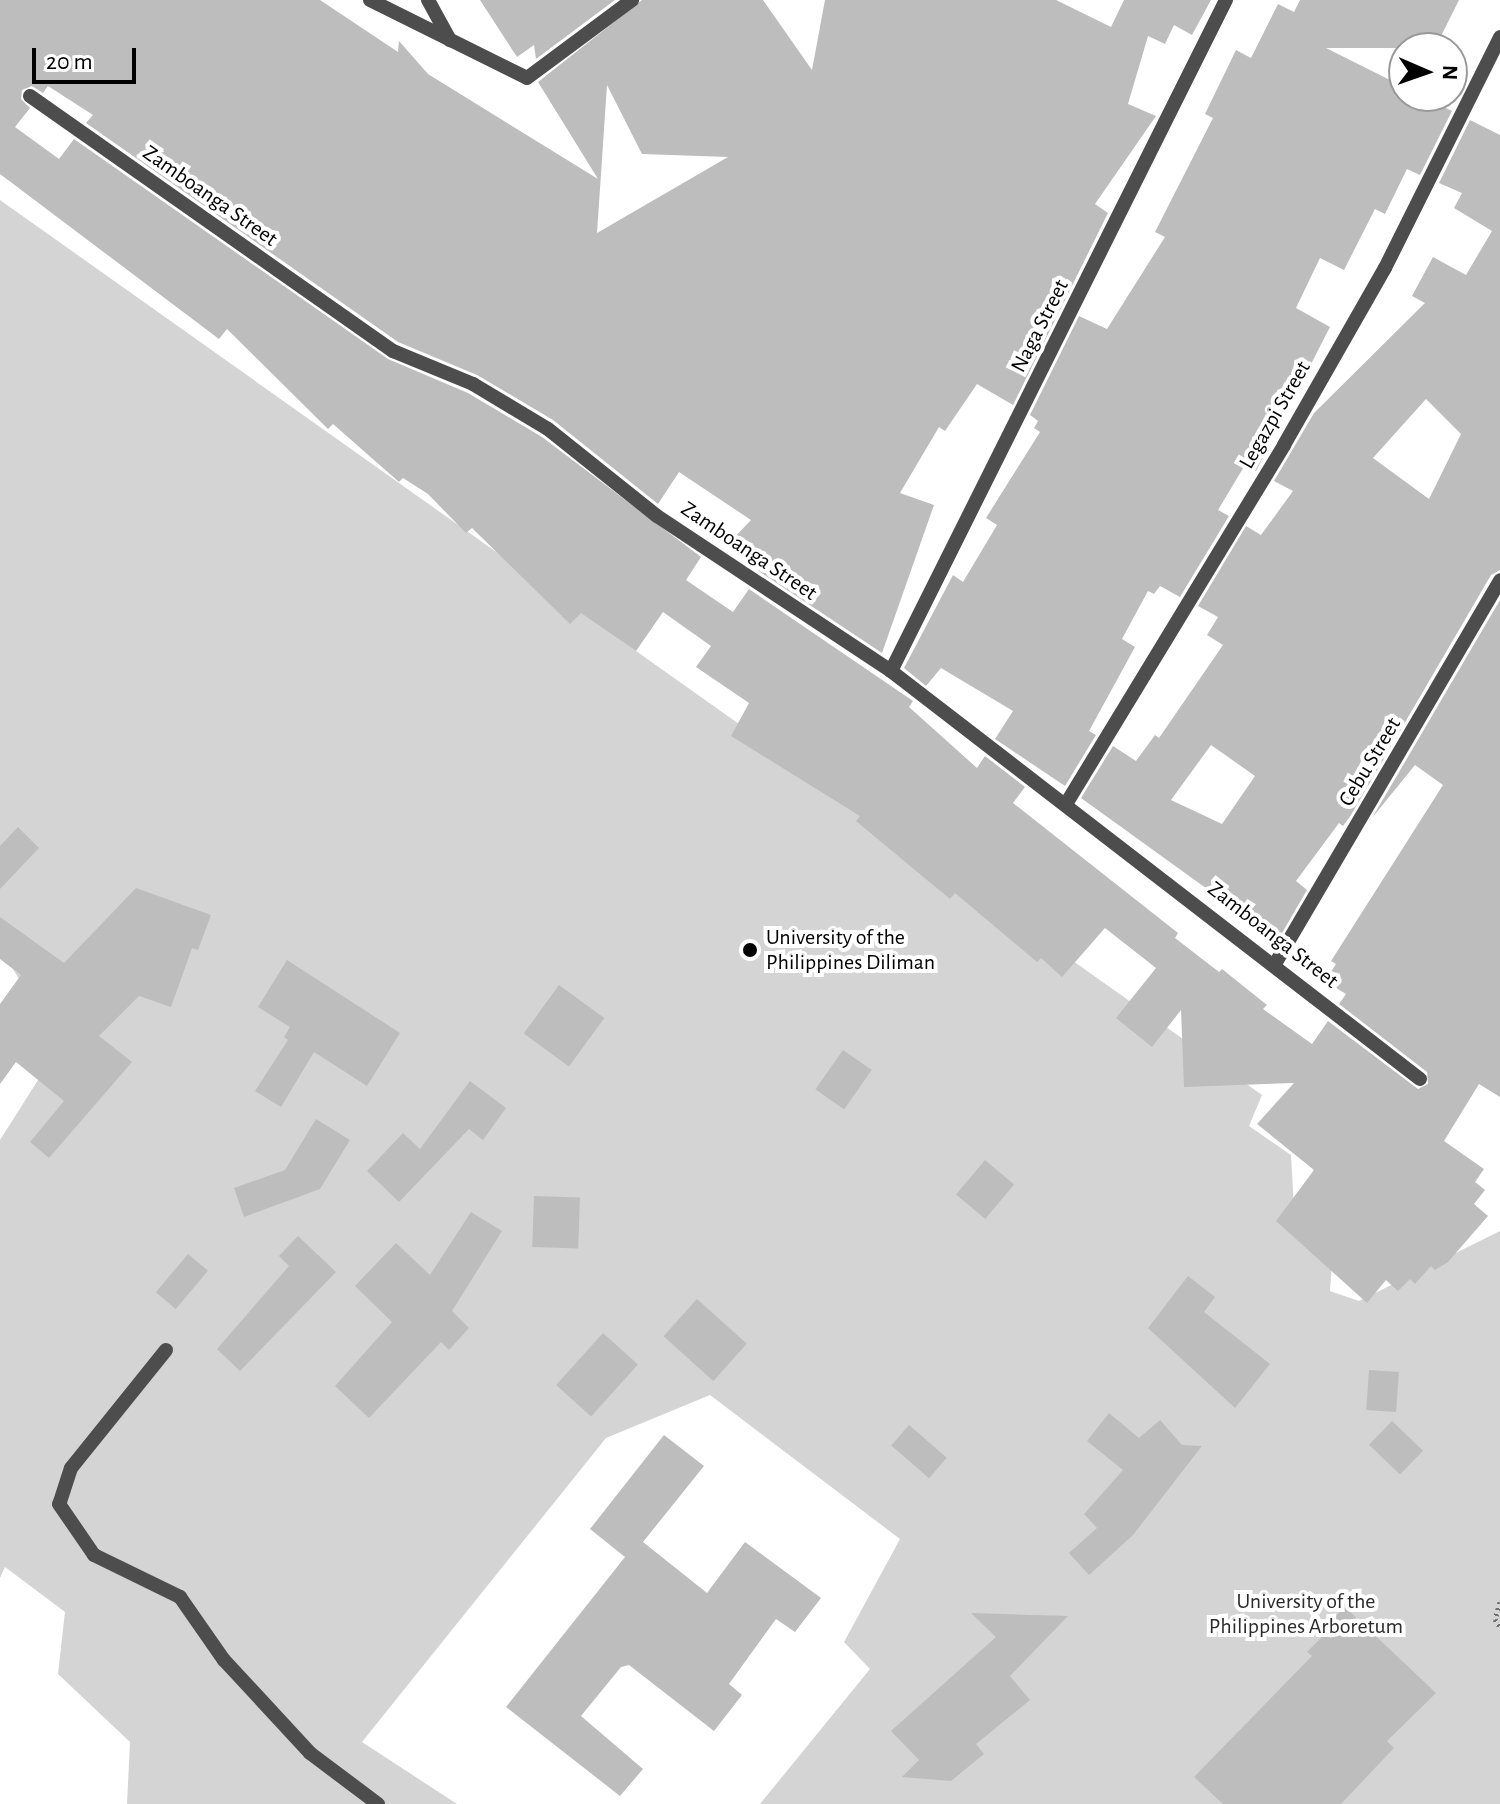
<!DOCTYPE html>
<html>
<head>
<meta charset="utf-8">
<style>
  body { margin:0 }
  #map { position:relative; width:1500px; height:1804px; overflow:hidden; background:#fff; font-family:"Alegreya Sans",sans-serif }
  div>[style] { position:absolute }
  .green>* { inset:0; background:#d4d4d4 }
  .building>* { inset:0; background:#bdbdbd; transform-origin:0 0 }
  .path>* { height:5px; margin-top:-2.5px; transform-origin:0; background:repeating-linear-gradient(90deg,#6f6f6f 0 2px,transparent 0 6px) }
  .minor>* { height:14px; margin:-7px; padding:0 7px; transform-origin:7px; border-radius:7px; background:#4d4d4d }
  .dots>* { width:22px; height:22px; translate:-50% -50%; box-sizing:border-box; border:4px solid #fff; border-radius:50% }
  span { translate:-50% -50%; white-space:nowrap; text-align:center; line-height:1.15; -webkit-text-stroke:8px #fff; paint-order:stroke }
  .street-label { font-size:22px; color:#000 }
  .poi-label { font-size:22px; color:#000 }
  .left { translate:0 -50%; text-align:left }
  .park-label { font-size:22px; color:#2b2b2b }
  .north { position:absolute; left:1388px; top:32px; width:80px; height:80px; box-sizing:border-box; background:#fff; border:2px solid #999; border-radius:50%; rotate:92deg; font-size:22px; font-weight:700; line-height:32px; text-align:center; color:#000 }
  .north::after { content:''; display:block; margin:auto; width:28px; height:36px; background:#000; clip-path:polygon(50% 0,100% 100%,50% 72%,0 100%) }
  .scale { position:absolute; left:32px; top:48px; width:104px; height:36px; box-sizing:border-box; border:4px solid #000; border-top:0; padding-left:10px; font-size:24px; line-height:28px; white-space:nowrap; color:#000; -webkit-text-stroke:6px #fff; paint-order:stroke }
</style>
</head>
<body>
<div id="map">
  <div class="green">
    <i style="clip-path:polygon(0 200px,1262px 1095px,1249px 1126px,1291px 1155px,1294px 1209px,1335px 1223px,1330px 1291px,1359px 1301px,1500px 1231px,1500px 1804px,760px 1804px,870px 1669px,844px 1642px,900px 1539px,710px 1395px,606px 1438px,362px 1742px,457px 1804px,127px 1804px,130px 1742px,58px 1674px,65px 1612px,5px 1567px,0 1578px,0 1140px,59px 1047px,13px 969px,0 957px)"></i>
  </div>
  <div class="building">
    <i style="clip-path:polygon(evenodd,0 0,320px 0,398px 52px,399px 41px,428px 74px,598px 179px,538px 82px,642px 0,763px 0,812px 70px,825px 0,1056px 0,1111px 27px,1124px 0,1211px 0,1192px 35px,1174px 25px,1165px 44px,1148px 36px,1128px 104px,1156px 116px,1095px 204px,1108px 213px,1013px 405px,977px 384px,945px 431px,939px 427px,900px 493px,934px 505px,882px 653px,760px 572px,731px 541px,751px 520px,679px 472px,658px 504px,553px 420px,477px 375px,398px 342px,86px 123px,93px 115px,48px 86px,43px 93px,32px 86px,22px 90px,21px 99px,30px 108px,15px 127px,59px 159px,74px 139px,388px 359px,468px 393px,542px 437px,701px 557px,686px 580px,733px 612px,749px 589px,913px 701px,909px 707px,977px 768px,985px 756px,1025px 787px,1013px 803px,1178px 933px,1175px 938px,1219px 972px,1222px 969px,1267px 1005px,1263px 1009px,1312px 1044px,1328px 1021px,1418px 1089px,1428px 1084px,1427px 1072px,1339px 1004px,1346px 994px,1325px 981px,1336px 964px,1331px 961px,1443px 785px,1415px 765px,1372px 818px,1500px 600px,1500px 1097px,1479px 1084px,1444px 1141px,1484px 1169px,1475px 1182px,1485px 1190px,1474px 1204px,1488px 1216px,1448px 1262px,1435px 1270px,1431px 1266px,1415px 1284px,1410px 1279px,1398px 1291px,1386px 1280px,1367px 1303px,1276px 1221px,1314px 1170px,1257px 1124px,1294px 1083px,1184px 1087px,1181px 1010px,1152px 1047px,1116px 1018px,1156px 968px,1105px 928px,1062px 977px,1041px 958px,1037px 962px,955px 893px,950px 899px,921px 875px,856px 821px,860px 816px,731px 736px,749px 703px,696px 667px,711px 646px,663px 612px,636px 651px,581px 613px,570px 624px,472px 528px,466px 533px,428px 494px,403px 478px,399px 482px,333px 424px,328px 429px,227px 329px,219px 339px,0 174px,0 0,607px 85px,642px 154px,728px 157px,597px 233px,607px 85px)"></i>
    <i style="clip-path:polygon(480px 0,615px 0,536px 59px,534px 45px,517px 57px)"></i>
    <i style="clip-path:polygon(1300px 0,1459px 0,1435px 48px,1326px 48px,1404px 87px,1404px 96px,1422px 96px,1452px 111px,1420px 175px,1407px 169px,1385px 214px,1375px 209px,1344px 270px,1320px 258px,1296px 308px,1330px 327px,1256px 471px,1245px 465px,1218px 510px,1229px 516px,1180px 597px,1160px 586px,1154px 594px,1148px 591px,1122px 639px,1135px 647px,1089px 731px,1096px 735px,1065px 786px,995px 739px,1013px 711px,941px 668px,926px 686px,904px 668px,953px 575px,963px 582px,997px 525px,986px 518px,1040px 432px,1034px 428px,1038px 421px,1030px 415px,1079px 316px,1107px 329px,1165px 237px,1155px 232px,1213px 118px,1205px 114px,1236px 50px,1251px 58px,1278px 4px,1294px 12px)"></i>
    <i style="clip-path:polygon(evenodd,1470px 120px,1500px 135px,1500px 570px,1491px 575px,1351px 815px,1343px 826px,1339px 823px,1296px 881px,1307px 890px,1278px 940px,1081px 798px,1113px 746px,1136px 761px,1155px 735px,1159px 738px,1223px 645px,1207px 635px,1218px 617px,1198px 606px,1246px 526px,1261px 535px,1293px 491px,1274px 481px,1314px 413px,1425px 303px,1412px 296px,1433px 257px,1466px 275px,1492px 231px,1454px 208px,1462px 193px,1439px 183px,1470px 120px,1426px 399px,1461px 434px,1429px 499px,1373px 458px,1426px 399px,1470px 120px,1211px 745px,1255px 776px,1222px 824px,1171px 800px,1211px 745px)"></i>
    <i style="clip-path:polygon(18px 827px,39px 848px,0 889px,0 846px)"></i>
    <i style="clip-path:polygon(136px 888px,211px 915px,198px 950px,192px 948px,171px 1007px,139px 996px,99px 1036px,132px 1062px,49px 1158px,30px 1142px,64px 1101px,16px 1062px,0 1084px,0 1004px,21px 975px,0 959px,0 917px,64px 963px)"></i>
    <i style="clip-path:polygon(287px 960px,400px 1033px,367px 1086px,314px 1052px,281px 1107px,255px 1091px,288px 1040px,284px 1037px,290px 1027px,258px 1007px)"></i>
    <i style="left:559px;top:985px;width:56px;height:60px;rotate:36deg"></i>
    <i style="left:843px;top:1050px;width:35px;height:48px;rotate:35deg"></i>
    <i style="clip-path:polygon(470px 1081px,506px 1108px,483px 1140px,469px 1129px,399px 1202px,367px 1171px,403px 1133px,420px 1149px)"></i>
    <i style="clip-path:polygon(316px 1119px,350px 1140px,320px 1189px,244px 1217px,234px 1188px,285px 1170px)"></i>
    <i style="left:985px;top:1160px;width:38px;height:45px;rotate:40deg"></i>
    <i style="left:534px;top:1196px;width:46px;height:51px;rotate:2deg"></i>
    <i style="clip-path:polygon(471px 1212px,502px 1231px,452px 1311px,469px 1328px,449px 1350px,441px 1342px,369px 1418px,335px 1386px,392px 1322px,355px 1286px,396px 1243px,430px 1275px)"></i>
    <i style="clip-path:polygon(298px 1236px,336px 1272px,240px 1371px,217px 1349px,289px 1266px,279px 1256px)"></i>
    <i style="left:188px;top:1254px;width:26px;height:50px;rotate:40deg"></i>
    <i style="clip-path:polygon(1188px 1276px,1215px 1297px,1204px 1312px,1270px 1364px,1235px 1408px,1148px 1328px)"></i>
    <i style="left:697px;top:1299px;width:67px;height:50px;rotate:42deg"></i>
    <i style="left:603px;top:1333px;width:47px;height:70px;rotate:42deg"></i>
    <i style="left:1369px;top:1370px;width:30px;height:40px;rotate:4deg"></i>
    <i style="clip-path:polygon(1109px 1413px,1139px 1438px,1160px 1420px,1182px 1445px,1202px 1446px,1133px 1535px,1089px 1575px,1069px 1553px,1097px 1528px,1084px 1514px,1123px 1470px,1087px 1441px)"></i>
    <i style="left:1392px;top:1421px;width:43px;height:33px;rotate:44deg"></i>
    <i style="left:909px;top:1425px;width:50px;height:27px;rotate:41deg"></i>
    <i style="clip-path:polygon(664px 1435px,704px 1466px,643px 1542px,707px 1593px,745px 1542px,821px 1598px,795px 1632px,776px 1619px,729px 1684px,742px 1695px,714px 1731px,629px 1665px,621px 1667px,581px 1716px,643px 1769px,620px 1796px,506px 1707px,625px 1557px,590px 1529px)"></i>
    <i style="clip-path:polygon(1345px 1607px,1436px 1693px,1387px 1741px,1394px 1748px,1341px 1804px,1223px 1804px,1194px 1777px,1312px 1656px,1307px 1652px,1324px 1635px,1320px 1631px)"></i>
    <i style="clip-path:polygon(971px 1613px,1068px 1616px,1010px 1676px,1030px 1700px,976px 1744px,984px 1754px,951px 1781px,902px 1777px,919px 1760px,891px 1731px,996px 1637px)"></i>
  </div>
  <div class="path">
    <i style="left:1500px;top:1602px;width:18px;rotate:106deg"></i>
    <i style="left:1495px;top:1619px;width:9px;rotate:58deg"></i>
  </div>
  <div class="minor">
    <i style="left:370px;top:0;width:175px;rotate:26.4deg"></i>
    <i style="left:527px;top:78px;width:131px;rotate:-36.6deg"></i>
    <i style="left:428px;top:0;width:46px;rotate:61.2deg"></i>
    <i style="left:30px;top:96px;width:444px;rotate:35.1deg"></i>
    <i style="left:393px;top:351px;width:87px;rotate:22.4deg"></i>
    <i style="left:473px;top:384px;width:87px;rotate:31deg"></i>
    <i style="left:548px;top:429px;width:139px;rotate:38.6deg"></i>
    <i style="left:657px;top:516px;width:281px;rotate:33.5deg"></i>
    <i style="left:891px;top:671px;width:668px;rotate:37.64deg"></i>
    <i style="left:891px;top:671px;width:750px;rotate:-63.47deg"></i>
    <i style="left:1066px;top:804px;width:420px;rotate:-58.7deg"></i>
    <i style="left:1284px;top:445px;width:204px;rotate:-60.3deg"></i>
    <i style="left:1385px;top:268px;width:258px;rotate:-63.5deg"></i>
    <i style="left:1275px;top:964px;width:445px;rotate:-59.6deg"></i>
    <i style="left:166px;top:1350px;width:151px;rotate:128.8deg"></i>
    <i style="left:71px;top:1468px;width:38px;rotate:108deg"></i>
    <i style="left:59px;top:1504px;width:62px;rotate:55.5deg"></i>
    <i style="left:94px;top:1555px;width:96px;rotate:26deg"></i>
    <i style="left:180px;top:1597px;width:77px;rotate:55.1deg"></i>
    <i style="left:224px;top:1660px;width:127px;rotate:47.2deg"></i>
    <i style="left:310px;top:1753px;width:85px;rotate:36.9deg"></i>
  </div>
  <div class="dots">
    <i style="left:750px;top:950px;background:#000"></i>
  </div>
  <div class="street-label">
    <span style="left:210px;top:196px;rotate:35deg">Zamboanga Street</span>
    <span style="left:1040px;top:326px;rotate:-63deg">Naga Street</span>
    <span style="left:1275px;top:415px;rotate:-60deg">Legazpi Street</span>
    <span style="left:749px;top:551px;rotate:34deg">Zamboanga Street</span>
    <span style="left:1370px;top:762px;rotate:-59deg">Cebu Street</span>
    <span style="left:1273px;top:935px;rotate:38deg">Zamboanga Street</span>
  </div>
  <div class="poi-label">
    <span class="left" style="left:766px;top:950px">University of the<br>Philippines Diliman</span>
  </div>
  <div class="park-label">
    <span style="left:1306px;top:1614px">University of the<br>Philippines Arboretum</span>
  </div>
  <div class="north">N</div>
  <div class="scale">20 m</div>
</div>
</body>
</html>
